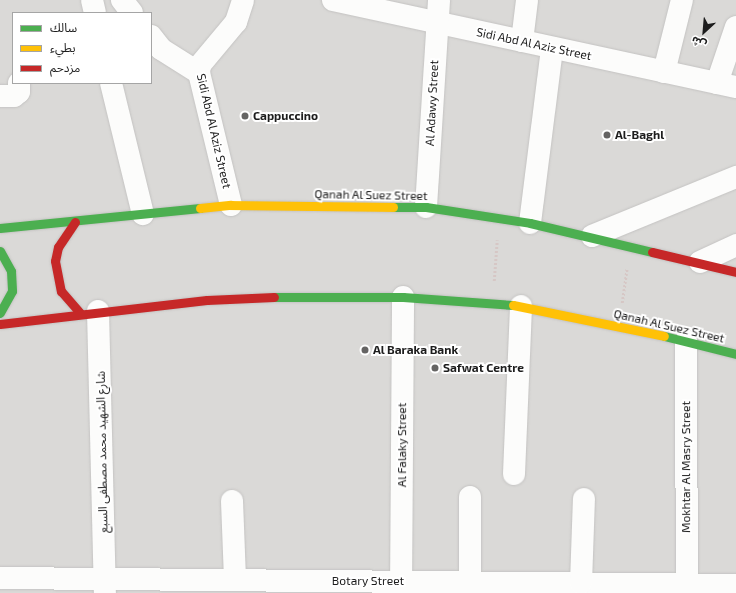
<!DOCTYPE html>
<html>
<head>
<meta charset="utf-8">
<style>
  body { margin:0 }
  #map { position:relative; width:736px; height:593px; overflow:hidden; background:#ebe9e6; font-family:"Exo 2","Noto Sans Arabic",sans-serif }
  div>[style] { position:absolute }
  .residential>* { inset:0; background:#dad9d7 }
  .path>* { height:2.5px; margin-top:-1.25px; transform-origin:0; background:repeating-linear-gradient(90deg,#d6c7c5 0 2px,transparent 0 4px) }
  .roads { filter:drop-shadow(0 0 1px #c4c3c2) drop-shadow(0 0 1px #c4c3c2) }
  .street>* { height:22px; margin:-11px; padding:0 11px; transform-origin:11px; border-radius:11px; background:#fcfcfb }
  .fast>* { height:9px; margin:-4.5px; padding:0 4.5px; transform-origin:4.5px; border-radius:4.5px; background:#4caf50 }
  .slow>* { height:9px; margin:-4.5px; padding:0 4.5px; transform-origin:4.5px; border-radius:4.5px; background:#ffc107 }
  .jam>* { height:9px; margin:-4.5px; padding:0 4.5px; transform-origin:4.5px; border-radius:4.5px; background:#c62828 }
  .dots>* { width:11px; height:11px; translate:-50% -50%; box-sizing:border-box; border:2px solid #fff; border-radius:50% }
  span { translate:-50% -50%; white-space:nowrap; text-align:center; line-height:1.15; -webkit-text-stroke:4px #fff; paint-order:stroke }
  .street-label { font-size:12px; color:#1d1d1d }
  .poi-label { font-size:12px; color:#1d1d1d; font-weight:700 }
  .left { translate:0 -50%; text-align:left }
  .legend { position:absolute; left:12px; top:12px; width:140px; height:72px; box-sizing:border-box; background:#fff; border:1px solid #a5a5a5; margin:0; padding:5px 7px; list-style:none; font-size:12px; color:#1d1d1d }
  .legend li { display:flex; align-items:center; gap:8px; height:20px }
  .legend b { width:20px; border:1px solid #a5a5a5 }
  .north { position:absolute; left:684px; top:12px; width:40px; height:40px; -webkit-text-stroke:3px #fff; paint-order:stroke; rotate:206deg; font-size:11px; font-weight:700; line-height:16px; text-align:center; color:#1d1d1d }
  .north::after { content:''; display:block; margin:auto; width:14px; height:18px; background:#1d1d1d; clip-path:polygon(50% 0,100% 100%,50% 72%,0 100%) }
</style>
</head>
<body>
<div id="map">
  <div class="residential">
    <i style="clip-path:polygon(evenodd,0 0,736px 0,736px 593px,0 593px,0 0,13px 13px,151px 13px,151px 83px,13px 83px,13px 13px)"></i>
  </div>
  <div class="path">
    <i style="left:494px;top:281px;width:41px;rotate:-85.8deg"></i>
    <i style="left:622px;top:303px;width:35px;rotate:-82deg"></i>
  </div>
  <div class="roads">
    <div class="street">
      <i style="left:92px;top:0;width:13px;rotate:77deg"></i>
      <i style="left:122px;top:0;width:16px;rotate:52deg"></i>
      <i style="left:333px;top:0;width:412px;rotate:12.2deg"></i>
      <i style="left:151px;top:36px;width:16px;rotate:52deg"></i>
      <i style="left:161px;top:49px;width:45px;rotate:32.3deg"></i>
      <i style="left:522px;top:41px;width:41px;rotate:-83deg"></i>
      <i style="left:664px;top:72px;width:74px;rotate:-76deg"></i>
      <i style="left:111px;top:83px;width:135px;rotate:76.3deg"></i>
      <i style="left:717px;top:83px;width:59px;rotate:-71.3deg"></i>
      <i style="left:0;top:96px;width:14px"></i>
      <i style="left:14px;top:96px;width:6px;rotate:-39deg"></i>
      <i style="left:19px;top:92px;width:9px;rotate:-90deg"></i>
      <i style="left:231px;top:205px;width:136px;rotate:-103.6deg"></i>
      <i style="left:199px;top:73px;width:8px;rotate:-83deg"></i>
      <i style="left:200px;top:65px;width:56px;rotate:-50.1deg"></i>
      <i style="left:236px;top:22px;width:23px;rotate:-72deg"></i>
      <i style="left:426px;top:207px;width:207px;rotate:-86.4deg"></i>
      <i style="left:530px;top:223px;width:176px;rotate:-82.8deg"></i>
      <i style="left:592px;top:236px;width:156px;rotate:-22.3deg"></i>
      <i style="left:700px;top:262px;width:40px;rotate:-25deg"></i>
      <i style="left:98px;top:311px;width:282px;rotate:88.6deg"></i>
      <i style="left:686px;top:341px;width:252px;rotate:89.8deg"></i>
      <i style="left:514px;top:474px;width:168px;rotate:-87.6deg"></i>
      <i style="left:470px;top:497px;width:85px;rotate:90deg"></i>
      <i style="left:232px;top:501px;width:79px;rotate:87.8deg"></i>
      <i style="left:0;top:578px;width:736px;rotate:0.54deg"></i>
      <i style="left:581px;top:583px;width:84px;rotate:-88deg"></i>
      <i style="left:401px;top:593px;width:296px;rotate:-89.6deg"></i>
    </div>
    <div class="fast">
      <i style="left:393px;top:207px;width:33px"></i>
      <i style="left:426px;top:207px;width:105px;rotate:8.7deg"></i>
      <i style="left:530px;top:223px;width:125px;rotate:13.4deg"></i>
      <i style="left:0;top:228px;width:201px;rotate:-5.7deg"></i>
      <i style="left:0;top:251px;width:23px;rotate:61deg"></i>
      <i style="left:11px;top:271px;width:20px;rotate:87deg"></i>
      <i style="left:12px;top:291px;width:25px;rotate:119deg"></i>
      <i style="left:274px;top:297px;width:129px"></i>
      <i style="left:403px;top:297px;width:110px;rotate:4.2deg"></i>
      <i style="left:664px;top:336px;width:74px;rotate:14deg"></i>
    </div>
    <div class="slow">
      <i style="left:200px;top:208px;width:31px;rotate:-6deg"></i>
      <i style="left:231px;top:205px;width:162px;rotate:0.7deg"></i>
      <i style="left:513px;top:305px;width:154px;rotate:11.6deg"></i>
    </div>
    <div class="jam">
      <i style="left:75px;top:222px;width:30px;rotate:124deg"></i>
      <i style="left:58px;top:247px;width:14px;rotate:102deg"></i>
      <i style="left:55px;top:261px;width:31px;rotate:79deg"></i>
      <i style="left:61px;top:291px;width:30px;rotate:49deg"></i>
      <i style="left:652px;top:252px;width:86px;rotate:13.4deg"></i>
      <i style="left:0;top:324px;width:208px;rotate:-6.6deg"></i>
      <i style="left:207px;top:300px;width:67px;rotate:-2.6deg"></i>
    </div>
  </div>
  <div class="dots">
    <i style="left:245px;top:116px;background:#656463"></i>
    <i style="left:607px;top:135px;background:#656463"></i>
    <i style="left:365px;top:350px;background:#656463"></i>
    <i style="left:435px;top:368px;background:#656463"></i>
  </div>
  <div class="street-label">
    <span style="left:534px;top:44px;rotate:12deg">Sidi Abd Al Aziz Street</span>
    <span style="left:432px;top:103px;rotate:-87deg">Al Adawy Street</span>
    <span style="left:214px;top:131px;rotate:77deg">Sidi Abd Al Aziz Street</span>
    <span style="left:371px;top:195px;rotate:1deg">Qanah Al Suez Street</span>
    <span style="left:669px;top:326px;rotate:13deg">Qanah Al Suez Street</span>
    <span style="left:402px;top:445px;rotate:-90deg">Al Falaky Street</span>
    <span style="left:102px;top:452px;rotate:-91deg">شارع الشهيد محمد مصطفى السبع</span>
    <span style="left:686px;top:467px;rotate:-90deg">Mokhtar Al Masry Street</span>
    <span style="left:368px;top:581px">Botary Street</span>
  </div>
  <div class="poi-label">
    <span class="left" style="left:253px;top:116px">Cappuccino</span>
    <span class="left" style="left:615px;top:135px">Al-Baghl</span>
    <span class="left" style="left:373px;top:350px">Al Baraka Bank</span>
    <span class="left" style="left:443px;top:368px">Safwat Centre</span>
  </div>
  <ul class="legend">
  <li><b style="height:5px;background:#4caf50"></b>سالك</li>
  <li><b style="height:5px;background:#ffc107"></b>بطيء</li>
  <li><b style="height:5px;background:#c62828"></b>مزدحم</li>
  </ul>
  <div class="north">ش</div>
</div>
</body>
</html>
